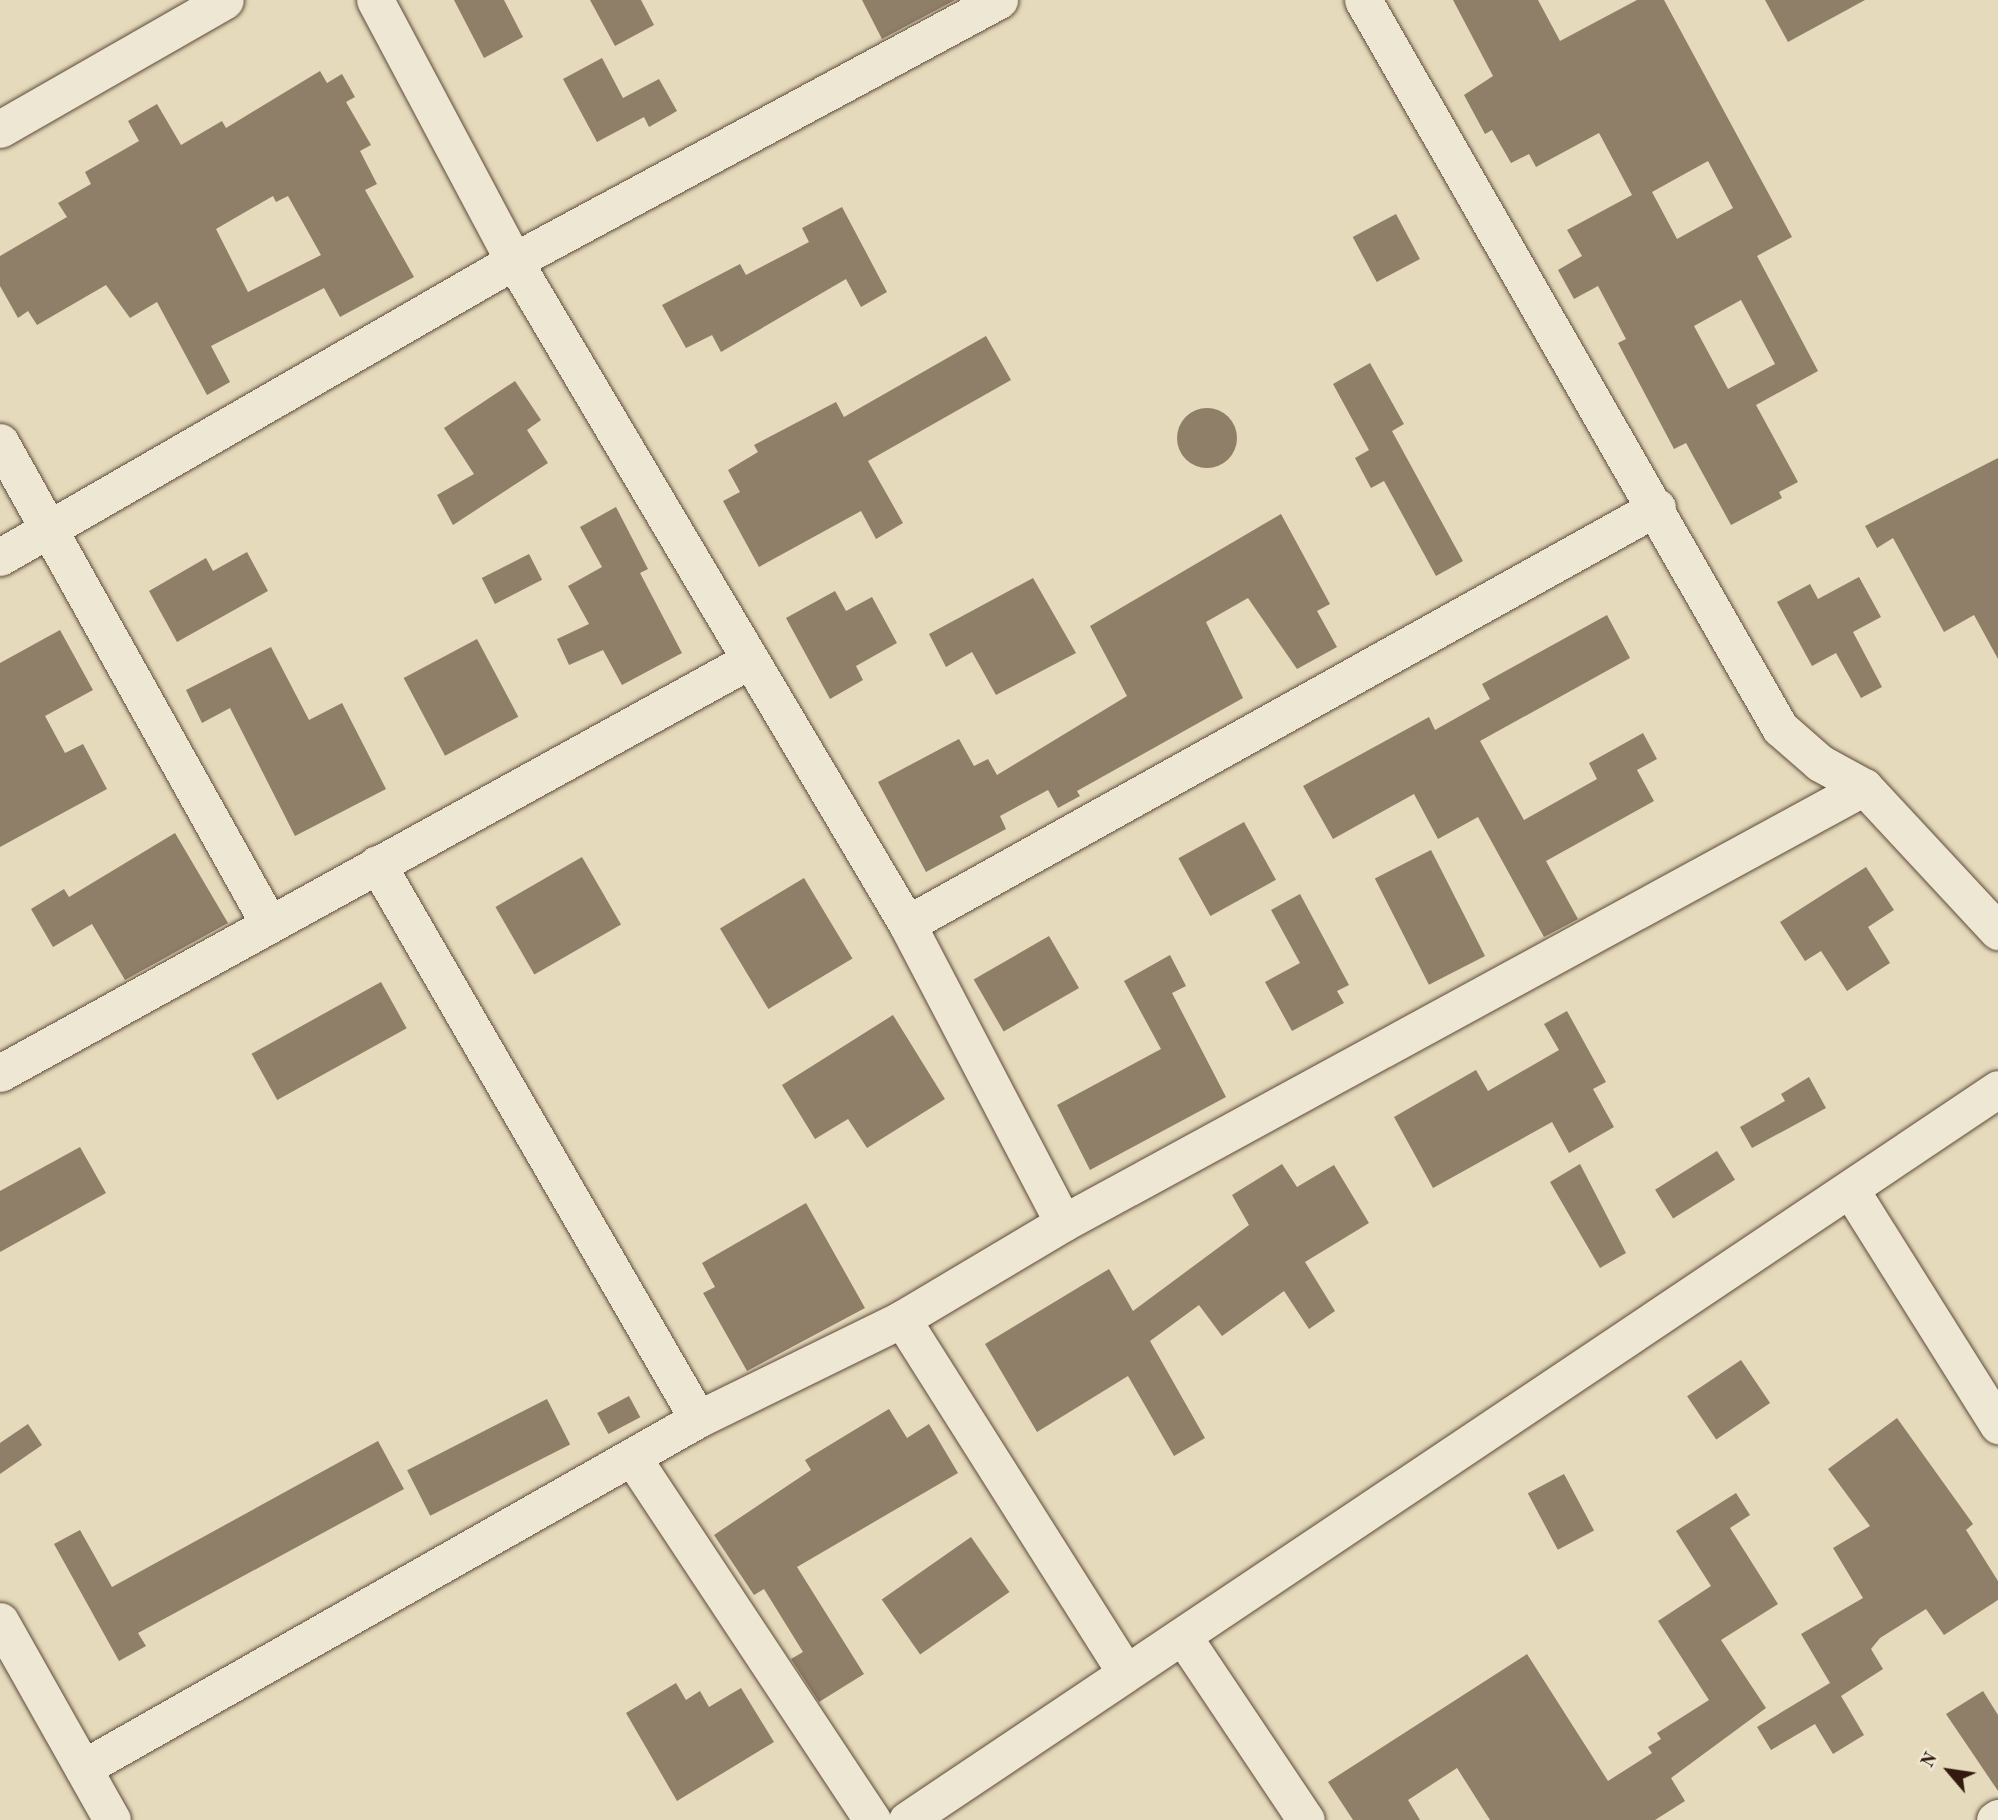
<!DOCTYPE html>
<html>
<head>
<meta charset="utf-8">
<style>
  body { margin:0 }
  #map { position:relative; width:1998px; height:1820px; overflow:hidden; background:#e5dabc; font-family:"Old Standard TT",serif }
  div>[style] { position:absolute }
  .building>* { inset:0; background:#8f7e68; transform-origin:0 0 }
  .round { border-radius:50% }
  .roads { filter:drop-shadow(0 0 2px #5f4b3a) drop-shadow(0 0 2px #5f4b3a) }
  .minor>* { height:37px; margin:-18.5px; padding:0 18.5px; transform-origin:18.5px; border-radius:18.5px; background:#eee7d3 }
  span { translate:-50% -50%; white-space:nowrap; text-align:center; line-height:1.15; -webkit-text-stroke:5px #eee7d3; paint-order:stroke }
  .north { position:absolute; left:1914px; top:1736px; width:70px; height:70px; -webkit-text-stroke:5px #eee7d3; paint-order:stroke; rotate:299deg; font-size:19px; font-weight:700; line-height:28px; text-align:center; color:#321b0e }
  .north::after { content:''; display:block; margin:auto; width:24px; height:32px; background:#321b0e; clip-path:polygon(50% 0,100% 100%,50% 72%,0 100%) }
</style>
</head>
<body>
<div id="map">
  <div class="building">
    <i style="clip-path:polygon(454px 0,504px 0,523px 37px,484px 58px)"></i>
    <i style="clip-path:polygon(590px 0,641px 0,654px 25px,615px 46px)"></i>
    <i style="clip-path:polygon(862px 0,955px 0,882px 39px)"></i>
    <i style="clip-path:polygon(evenodd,1453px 0,1538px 0,1560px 41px,1637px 0,1664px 0,1792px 237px,1757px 256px,1818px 371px,1756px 405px,1798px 482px,1779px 492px,1782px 498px,1731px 525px,1686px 443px,1674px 449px,1618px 343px,1626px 339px,1598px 286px,1574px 299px,1558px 270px,1582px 256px,1567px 230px,1632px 195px,1599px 133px,1536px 167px,1529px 154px,1511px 163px,1492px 130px,1485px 134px,1464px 95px,1493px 76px,1453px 0,1708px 161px,1733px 208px,1677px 239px,1652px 192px,1708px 161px,1453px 0,1741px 300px,1775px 364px,1728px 389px,1694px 326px,1741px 300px)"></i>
    <i style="clip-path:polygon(1765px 0,1865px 0,1788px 42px)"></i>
    <i style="clip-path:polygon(602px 58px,623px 98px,659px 79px,677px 111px,649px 127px,644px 117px,597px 142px,563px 79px)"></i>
    <i style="clip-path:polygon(evenodd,320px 71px,327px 83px,342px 74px,355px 97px,346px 102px,371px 145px,360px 151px,377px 184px,365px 190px,414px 277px,340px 317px,324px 288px,211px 346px,230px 382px,207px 395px,157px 302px,130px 318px,106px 285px,37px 325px,28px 311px,18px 318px,0 286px,0 256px,67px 217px,58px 203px,91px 184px,85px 172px,139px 141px,128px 121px,157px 104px,181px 145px,222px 121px,226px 128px,320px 71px,273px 196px,276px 202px,288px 196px,321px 255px,248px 292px,216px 229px,273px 196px)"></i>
    <i style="clip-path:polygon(842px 207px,887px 292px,861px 307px,846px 279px,721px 352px,712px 335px,686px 348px,662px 305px,740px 264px,746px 275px,809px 242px,802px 228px)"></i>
    <i style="left:1396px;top:214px;width:51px;height:49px;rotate:62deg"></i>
    <i style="clip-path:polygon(986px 336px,1011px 380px,868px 461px,903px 523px,876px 539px,861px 511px,759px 567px,723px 501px,740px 492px,728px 470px,758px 452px,754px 445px,836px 402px,844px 417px)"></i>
    <i style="clip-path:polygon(1370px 363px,1404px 424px,1392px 431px,1463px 561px,1436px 576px,1384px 481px,1371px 488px,1355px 458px,1369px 450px,1333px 384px)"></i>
    <i style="clip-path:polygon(515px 381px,541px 420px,527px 430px,548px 463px,453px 525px,437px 495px,474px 474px,444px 428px)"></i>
    <i class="round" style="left:1177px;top:408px;width:60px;height:60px"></i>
    <i style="clip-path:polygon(1998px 458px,1998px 659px,1974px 615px,1944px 632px,1893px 538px,1877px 548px,1865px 526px)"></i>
    <i style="clip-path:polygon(616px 507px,648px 569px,640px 573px,682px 653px,622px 685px,603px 650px,569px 665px,557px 639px,589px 624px,568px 586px,602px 567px,580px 527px)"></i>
    <i style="clip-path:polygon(1281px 514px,1330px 604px,1317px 611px,1337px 647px,1297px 669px,1248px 598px,1206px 622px,1243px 698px,1077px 791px,1080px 796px,1058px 808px,1048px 790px,1000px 816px,1006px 829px,926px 872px,878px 782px,959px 739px,974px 766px,988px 759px,997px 775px,1127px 696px,1090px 626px)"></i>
    <i style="clip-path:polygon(247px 552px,268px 591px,177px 642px,149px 591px,206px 558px,213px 571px)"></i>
    <i style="left:529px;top:554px;width:29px;height:53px;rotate:63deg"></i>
    <i style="clip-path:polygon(1859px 577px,1881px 617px,1853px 632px,1882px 687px,1861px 698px,1836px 653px,1812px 666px,1777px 602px,1810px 584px,1818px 599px)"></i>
    <i style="clip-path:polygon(1033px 578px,1076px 653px,996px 695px,972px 652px,946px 667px,929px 634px)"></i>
    <i style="clip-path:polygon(835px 591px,846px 611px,872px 597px,897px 643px,856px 666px,863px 680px,830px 699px,786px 618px)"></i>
    <i style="clip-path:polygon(1607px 615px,1630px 658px,1480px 741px,1524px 820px,1597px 779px,1589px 763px,1643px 733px,1657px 759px,1637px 770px,1654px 801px,1546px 861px,1578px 919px,1544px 937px,1478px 817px,1438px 839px,1414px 794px,1333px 839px,1303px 786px,1429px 717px,1435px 730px,1490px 699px,1482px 684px)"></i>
    <i style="clip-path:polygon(60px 630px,93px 690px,45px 716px,65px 753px,83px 744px,107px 789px,0 847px,0 663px)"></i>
    <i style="left:477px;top:639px;width:88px;height:83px;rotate:62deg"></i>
    <i style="clip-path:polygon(271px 647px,309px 720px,342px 703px,386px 789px,295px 836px,230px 708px,202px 723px,186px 690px)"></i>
    <i style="left:1244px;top:822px;width:66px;height:75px;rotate:61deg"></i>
    <i style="clip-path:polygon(175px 833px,228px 923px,125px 980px,92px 924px,53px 947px,31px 909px,64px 889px,69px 897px)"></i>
    <i style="left:1431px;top:850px;width:119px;height:63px;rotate:63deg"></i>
    <i style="left:582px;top:857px;width:78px;height:100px;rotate:60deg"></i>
    <i style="clip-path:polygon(1866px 867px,1894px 910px,1868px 927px,1890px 963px,1847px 991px,1821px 951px,1805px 961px,1780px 922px)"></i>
    <i style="left:804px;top:878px;width:94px;height:98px;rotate:59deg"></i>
    <i style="clip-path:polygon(1300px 894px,1349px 985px,1337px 991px,1344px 1003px,1292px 1031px,1265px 982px,1300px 963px,1271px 910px)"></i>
    <i style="left:1049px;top:936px;width:60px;height:87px;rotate:60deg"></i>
    <i style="clip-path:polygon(1170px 955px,1186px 986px,1172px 993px,1226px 1097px,1090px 1170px,1057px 1105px,1161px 1049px,1124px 981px)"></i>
    <i style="left:381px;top:982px;width:53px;height:148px;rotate:61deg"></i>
    <i style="clip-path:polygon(1567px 1011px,1606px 1082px,1593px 1089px,1614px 1127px,1569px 1153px,1552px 1122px,1433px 1188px,1394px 1117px,1476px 1070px,1488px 1091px,1559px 1050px,1544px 1024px)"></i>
    <i style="clip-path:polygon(893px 1015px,945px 1099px,867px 1148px,848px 1119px,815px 1139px,782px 1085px)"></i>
    <i style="clip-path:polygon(1809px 1077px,1826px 1108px,1752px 1148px,1740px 1127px,1785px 1101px,1781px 1094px)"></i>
    <i style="clip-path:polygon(80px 1147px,106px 1193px,0 1252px,0 1191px)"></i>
    <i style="left:1717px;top:1151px;width:34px;height:73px;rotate:58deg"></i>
    <i style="clip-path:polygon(1282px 1164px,1297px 1187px,1334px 1165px,1369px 1223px,1305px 1262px,1335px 1311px,1309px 1329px,1284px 1291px,1222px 1336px,1199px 1305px,1150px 1341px,1205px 1438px,1174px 1456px,1128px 1376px,1037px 1432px,985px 1344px,1109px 1269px,1133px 1311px,1249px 1225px,1232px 1195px)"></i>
    <i style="clip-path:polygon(1580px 1164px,1626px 1253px,1600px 1268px,1550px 1182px)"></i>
    <i style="clip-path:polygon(806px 1203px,865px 1308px,747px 1371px,703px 1293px,715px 1287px,702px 1263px)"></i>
    <i style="left:1741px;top:1360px;width:52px;height:65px;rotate:56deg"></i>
    <i style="left:629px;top:1396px;width:24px;height:36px;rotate:62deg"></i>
    <i style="left:547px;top:1399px;width:51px;height:157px;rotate:63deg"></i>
    <i style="clip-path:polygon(889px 1409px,907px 1438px,929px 1424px,958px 1473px,797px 1567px,864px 1674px,819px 1702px,791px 1659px,803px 1652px,764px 1589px,754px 1595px,714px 1535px,811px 1470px,805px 1460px)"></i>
    <i style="clip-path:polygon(1897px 1418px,1973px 1524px,1966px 1530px,1998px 1581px,1998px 1600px,1944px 1635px,1926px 1609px,1880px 1638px,1871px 1649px,1883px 1669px,1841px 1696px,1864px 1735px,1833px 1754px,1815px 1724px,1771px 1750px,1757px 1727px,1830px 1683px,1801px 1634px,1863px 1598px,1833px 1548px,1870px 1526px,1828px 1469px)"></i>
    <i style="clip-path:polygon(28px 1424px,42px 1445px,0 1474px,0 1443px)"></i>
    <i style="clip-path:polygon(378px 1441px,404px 1489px,138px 1633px,146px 1646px,119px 1661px,54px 1544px,80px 1530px,112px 1587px)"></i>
    <i style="left:1564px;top:1474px;width:64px;height:41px;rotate:62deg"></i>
    <i style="clip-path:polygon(1736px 1493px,1750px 1515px,1730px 1528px,1778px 1604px,1721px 1640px,1766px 1708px,1671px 1778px,1685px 1801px,1655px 1820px,1490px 1820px,1457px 1768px,1408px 1800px,1420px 1820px,1353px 1820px,1328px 1782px,1527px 1654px,1608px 1781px,1652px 1753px,1648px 1747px,1661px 1739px,1657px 1733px,1709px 1700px,1658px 1621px,1711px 1586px,1676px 1531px)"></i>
    <i style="left:971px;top:1537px;width:67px;height:109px;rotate:55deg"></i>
    <i style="clip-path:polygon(676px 1683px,686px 1700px,700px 1691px,709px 1707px,741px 1688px,774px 1742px,677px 1801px,626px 1713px)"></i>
    <i style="clip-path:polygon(1983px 1691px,1998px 1715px,1998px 1791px,1946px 1714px)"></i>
  </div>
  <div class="roads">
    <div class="minor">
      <i style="left:375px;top:0;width:296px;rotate:62deg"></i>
      <i style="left:514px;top:261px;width:771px;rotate:59.34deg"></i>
      <i style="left:907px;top:924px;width:337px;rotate:62.4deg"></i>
      <i style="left:1363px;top:0;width:839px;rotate:60.2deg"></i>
      <i style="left:1780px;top:728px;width:53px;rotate:41.2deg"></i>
      <i style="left:1820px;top:763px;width:50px;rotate:28.6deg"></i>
      <i style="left:1864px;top:787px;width:197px;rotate:47.1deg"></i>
      <i style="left:0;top:129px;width:259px;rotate:-29.8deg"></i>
      <i style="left:0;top:442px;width:552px;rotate:60.83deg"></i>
      <i style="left:0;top:557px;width:593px;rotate:-29.94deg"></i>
      <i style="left:514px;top:261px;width:551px;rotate:-28.29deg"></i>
      <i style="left:377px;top:864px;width:641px;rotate:59.96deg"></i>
      <i style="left:907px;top:924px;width:858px;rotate:-29.07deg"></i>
      <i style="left:0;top:1073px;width:856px;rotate:-28.84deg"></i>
      <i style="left:1850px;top:1189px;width:279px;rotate:57.9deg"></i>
      <i style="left:902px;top:1319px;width:418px;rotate:57.7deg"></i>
      <i style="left:632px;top:1457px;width:435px;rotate:56.5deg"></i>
      <i style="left:0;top:1621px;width:228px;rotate:60.6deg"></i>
      <i style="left:1184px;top:1638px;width:219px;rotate:56.2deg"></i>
      <i style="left:83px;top:1768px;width:707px;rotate:-29.57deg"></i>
      <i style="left:698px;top:1419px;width:227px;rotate:-26.1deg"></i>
      <i style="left:902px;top:1319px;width:187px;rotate:-30.8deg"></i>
      <i style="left:1063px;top:1223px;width:912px;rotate:-28.56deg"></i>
      <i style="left:907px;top:1820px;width:1313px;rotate:-33.82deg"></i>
      <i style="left:1995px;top:1820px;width:4px;rotate:-34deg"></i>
    </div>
  </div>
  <div class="north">N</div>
</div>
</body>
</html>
